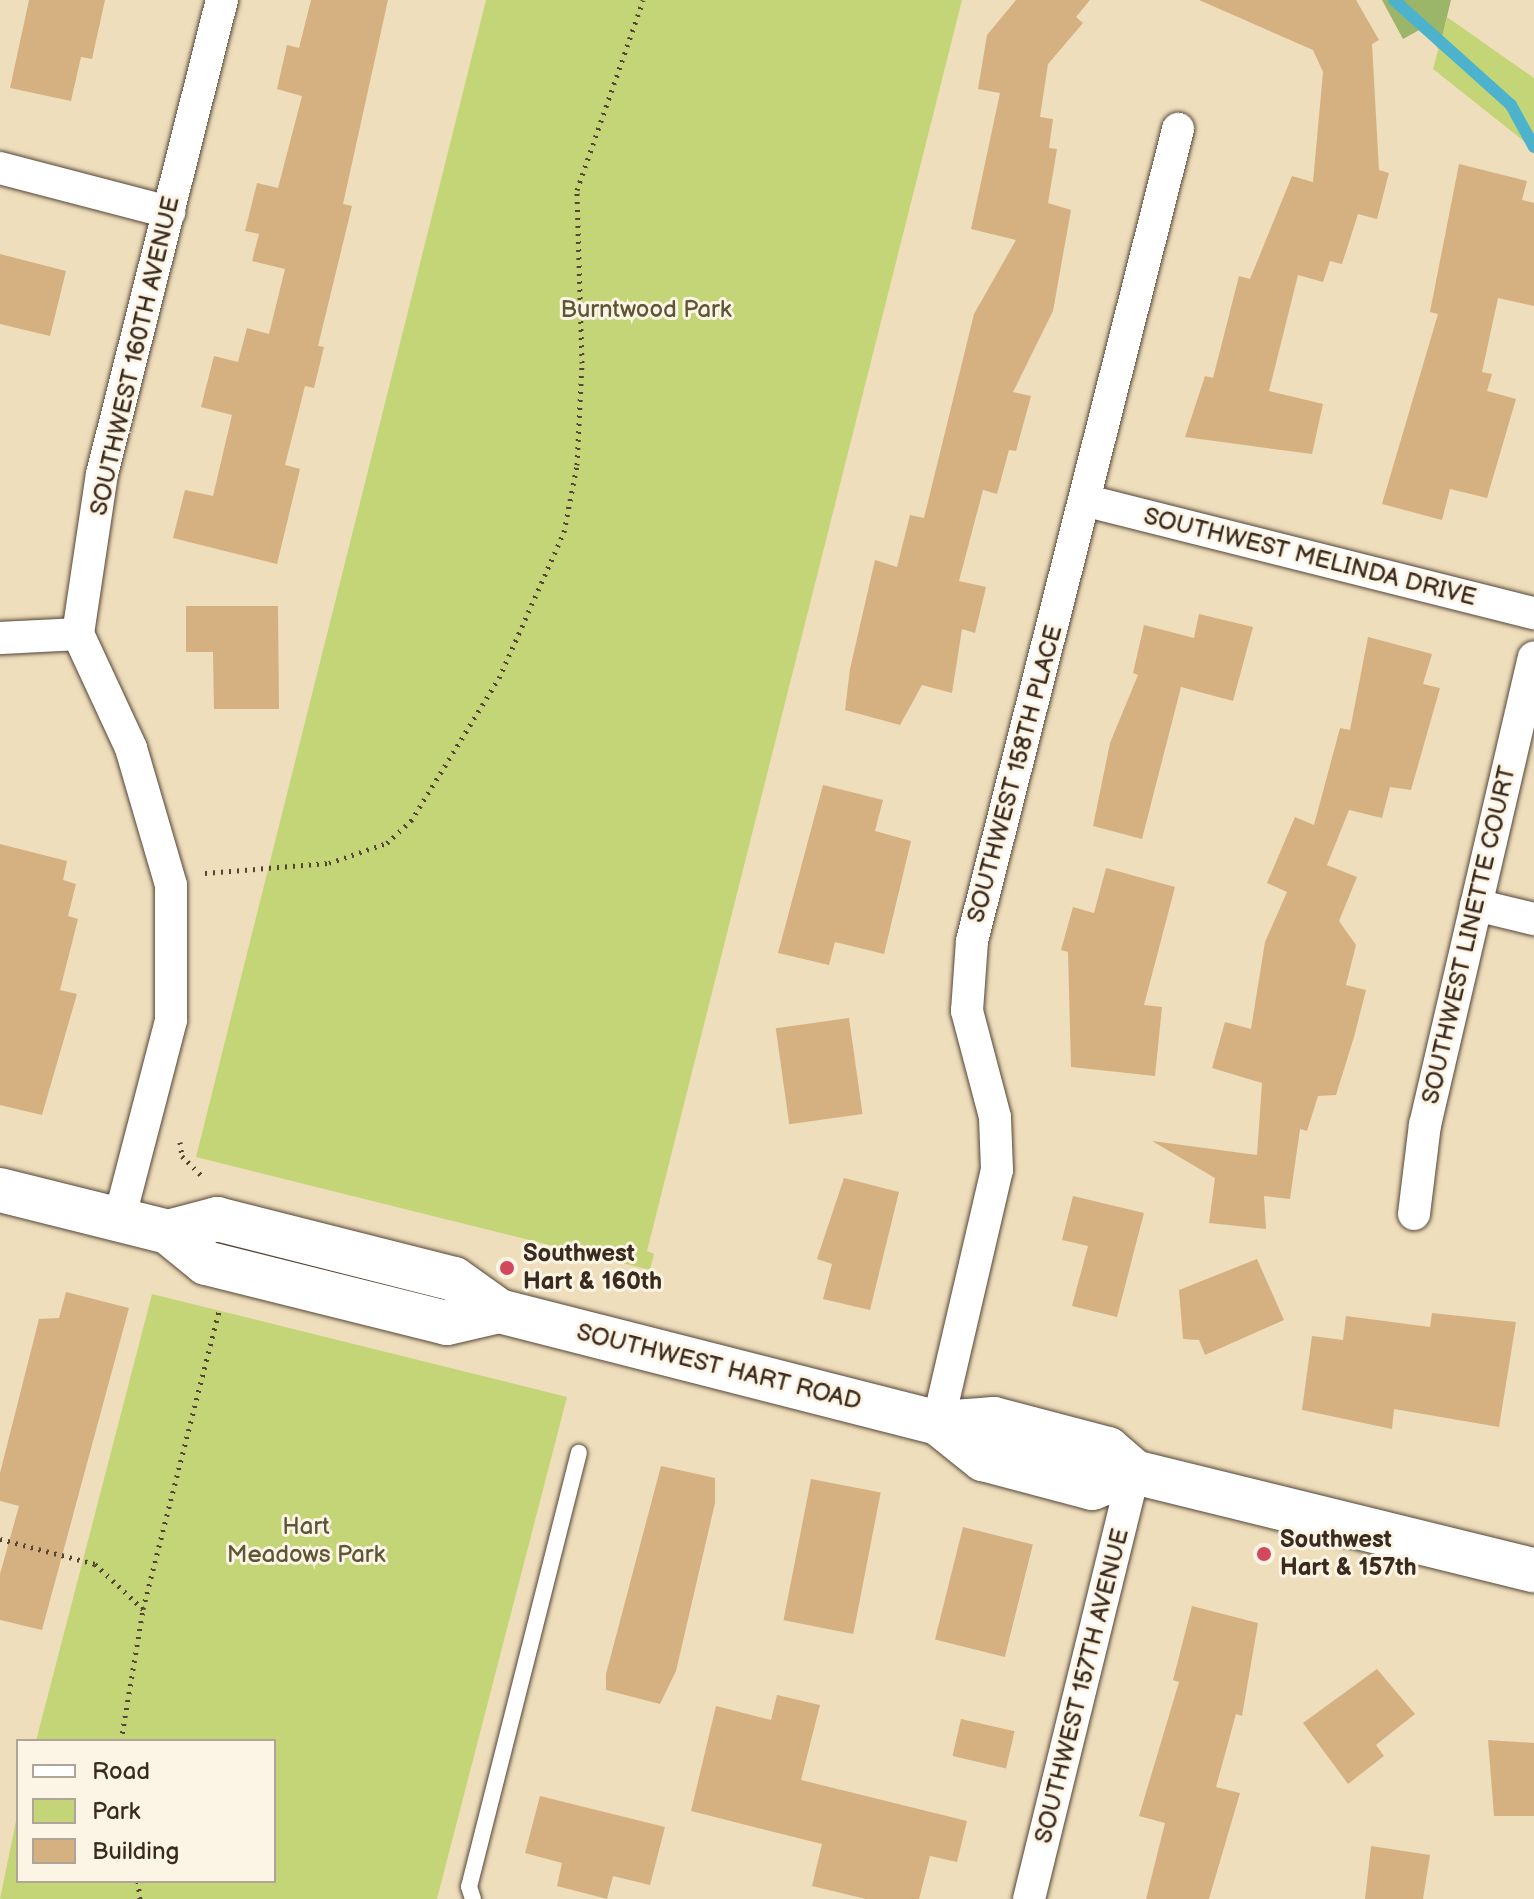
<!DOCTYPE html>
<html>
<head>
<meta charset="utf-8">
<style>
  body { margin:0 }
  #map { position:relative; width:1534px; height:1899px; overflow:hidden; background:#eedebc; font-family:"Balsamiq Sans",sans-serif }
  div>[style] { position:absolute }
  .green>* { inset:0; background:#c4d577 }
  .forest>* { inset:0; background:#9bb668 }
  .stream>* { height:12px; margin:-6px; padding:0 6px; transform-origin:6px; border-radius:6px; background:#4db2cc }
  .building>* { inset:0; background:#d5b182; transform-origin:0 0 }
  .path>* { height:5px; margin-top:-2.5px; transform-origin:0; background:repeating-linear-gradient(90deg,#564536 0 2px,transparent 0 8px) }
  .roads { filter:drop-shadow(0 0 2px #564536) drop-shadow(0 0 2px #564536) }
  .service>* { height:16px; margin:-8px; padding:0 8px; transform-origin:8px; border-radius:8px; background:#fff }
  .minor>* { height:32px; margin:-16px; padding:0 16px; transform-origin:16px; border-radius:16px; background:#fff }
  .secondary>* { height:44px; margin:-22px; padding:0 22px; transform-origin:22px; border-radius:22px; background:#fff }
  .dots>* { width:22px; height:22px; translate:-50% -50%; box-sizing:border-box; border:4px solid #fcf5e5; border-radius:50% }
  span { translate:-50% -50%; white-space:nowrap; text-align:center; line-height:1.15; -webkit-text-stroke:6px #fcf5e5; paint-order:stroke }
  .park-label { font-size:24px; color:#5d5534 }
  .street-label { font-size:24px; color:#3b2a1e }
  .poi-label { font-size:24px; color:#3b2a1e; font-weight:700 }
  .left { translate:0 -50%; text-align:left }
  .legend { position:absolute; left:16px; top:1739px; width:260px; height:144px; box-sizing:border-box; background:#fcf5e5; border:2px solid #afa495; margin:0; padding:10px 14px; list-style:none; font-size:24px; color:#3b2a1e }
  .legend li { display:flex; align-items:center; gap:16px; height:40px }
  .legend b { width:40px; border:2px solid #afa495 }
</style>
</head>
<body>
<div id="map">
  <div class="green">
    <i style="clip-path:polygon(486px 0,962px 0,647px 1251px,654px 1254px,650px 1270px,196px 1157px)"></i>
    <i style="clip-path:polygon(1447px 17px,1534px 78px,1534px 149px,1433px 69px)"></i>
    <i style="clip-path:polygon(152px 1294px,567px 1397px,437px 1899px,0 1899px,18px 1811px,18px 1881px,274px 1881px,274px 1741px,36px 1741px)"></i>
  </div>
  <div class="forest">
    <i style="clip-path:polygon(1382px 0,1451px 0,1439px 49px,1421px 29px,1403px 39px)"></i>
  </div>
  <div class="stream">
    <i style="left:1394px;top:0;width:157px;rotate:41.9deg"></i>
    <i style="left:1511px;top:105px;width:48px;rotate:61.3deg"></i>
  </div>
  <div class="building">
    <i style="clip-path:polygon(29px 0,105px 0,92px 59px,81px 57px,71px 101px,10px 88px)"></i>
    <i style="clip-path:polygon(311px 0,388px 0,343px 204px,352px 206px,318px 346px,324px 347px,314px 388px,305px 386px,285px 465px,300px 469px,277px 564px,173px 538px,185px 490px,213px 496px,232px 415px,201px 407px,214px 356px,238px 362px,247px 328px,269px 334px,285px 269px,252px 261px,259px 234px,245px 231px,257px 183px,278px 188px,302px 96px,277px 89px,287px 45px,299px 48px)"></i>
    <i style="clip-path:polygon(1016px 0,1090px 0,1076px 17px,1083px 23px,1048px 64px,1040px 117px,1053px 119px,1049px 148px,1057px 149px,1048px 203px,1071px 210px,1053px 311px,1013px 392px,1031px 396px,1016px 451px,1009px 450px,997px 494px,983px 490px,959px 581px,986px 587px,975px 633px,962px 629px,952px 693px,922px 685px,900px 725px,845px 710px,850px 669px,875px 560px,897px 567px,910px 515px,924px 518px,974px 314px,1016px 240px,971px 229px,1000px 93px,978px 89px,987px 35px)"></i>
    <i style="clip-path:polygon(1199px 0,1356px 0,1379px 40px,1372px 44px,1379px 170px,1389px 173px,1377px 219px,1358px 214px,1342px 264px,1330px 261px,1323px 282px,1298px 275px,1269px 391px,1323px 404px,1312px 454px,1185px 437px,1205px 376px,1213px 378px,1239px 276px,1250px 279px,1292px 176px,1313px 182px,1323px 72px,1313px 50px)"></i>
    <i style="clip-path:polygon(1459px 164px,1527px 181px,1522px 200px,1534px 203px,1534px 306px,1498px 298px,1482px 372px,1492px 374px,1487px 391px,1516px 399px,1487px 498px,1450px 489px,1442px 520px,1382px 504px,1438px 314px,1430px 312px)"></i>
    <i style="clip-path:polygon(0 254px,66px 271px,50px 336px,0 324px)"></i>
    <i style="clip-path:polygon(186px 606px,278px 606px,279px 709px,214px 709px,213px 652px,186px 652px)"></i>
    <i style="clip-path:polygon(1199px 614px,1253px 627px,1233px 701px,1181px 687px,1142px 839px,1093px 826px,1110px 743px,1138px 675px,1133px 673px,1144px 625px,1194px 638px)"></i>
    <i style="clip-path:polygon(1368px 637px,1432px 654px,1423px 684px,1440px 688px,1411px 790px,1390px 787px,1382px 818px,1349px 810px,1327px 865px,1357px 877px,1339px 921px,1356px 945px,1346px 985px,1366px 990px,1354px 1037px,1336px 1095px,1318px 1096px,1307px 1131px,1300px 1129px,1290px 1199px,1264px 1196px,1266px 1229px,1209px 1223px,1215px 1178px,1152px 1141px,1257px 1155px,1262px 1083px,1212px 1068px,1225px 1022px,1251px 1029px,1265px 942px,1287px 892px,1267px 883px,1295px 817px,1314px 825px,1340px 728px,1350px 730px)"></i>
    <i style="clip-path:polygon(823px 785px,883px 800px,875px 831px,911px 841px,884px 954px,835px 942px,829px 965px,778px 953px)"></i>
    <i style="clip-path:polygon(0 844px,67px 861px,63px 880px,76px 884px,68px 916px,78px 919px,60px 990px,77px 994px,42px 1115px,0 1105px)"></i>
    <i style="clip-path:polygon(1106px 868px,1175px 887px,1144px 1005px,1162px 1007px,1155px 1076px,1071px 1067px,1068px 952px,1061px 950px,1073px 907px,1094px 913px)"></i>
    <i style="left:849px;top:1018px;width:97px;height:74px;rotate:82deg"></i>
    <i style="clip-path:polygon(844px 1178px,899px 1192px,870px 1310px,823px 1299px,832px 1264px,817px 1259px)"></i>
    <i style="clip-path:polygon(1073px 1196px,1144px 1213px,1117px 1317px,1072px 1306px,1088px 1246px,1062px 1240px)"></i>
    <i style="clip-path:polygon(1257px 1259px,1284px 1320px,1205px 1355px,1199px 1340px,1183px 1339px,1179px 1290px)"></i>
    <i style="clip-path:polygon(66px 1292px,129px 1308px,42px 1630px,0 1620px,0 1574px,19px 1506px,0 1501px,0 1473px,39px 1319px,59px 1318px)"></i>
    <i style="clip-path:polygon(1432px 1313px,1516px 1322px,1499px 1427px,1394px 1409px,1392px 1429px,1302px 1410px,1312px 1336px,1343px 1340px,1346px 1316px,1430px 1327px)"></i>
    <i style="clip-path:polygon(661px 1466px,715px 1478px,715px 1503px,676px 1671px,660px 1704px,606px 1690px,606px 1674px)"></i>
    <i style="left:811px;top:1479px;width:71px;height:144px;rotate:11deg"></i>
    <i style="left:963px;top:1527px;width:72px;height:116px;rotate:14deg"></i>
    <i style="clip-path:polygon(1192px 1606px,1258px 1623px,1242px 1716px,1236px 1714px,1216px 1787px,1240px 1793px,1209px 1899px,1146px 1899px,1165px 1823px,1139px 1816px,1179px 1682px,1173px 1680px)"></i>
    <i style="clip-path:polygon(1377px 1669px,1415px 1714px,1376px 1745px,1384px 1756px,1348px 1784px,1303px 1723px)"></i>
    <i style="clip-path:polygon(777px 1695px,820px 1705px,801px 1780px,967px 1821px,957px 1862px,930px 1856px,919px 1899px,866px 1899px,812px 1886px,822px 1844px,691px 1811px,716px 1706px,771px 1720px)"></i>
    <i style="left:961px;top:1719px;width:55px;height:38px;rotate:13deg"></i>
    <i style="clip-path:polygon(1488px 1740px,1534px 1743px,1534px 1816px,1494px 1816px)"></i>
    <i style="clip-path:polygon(540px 1796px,665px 1827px,650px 1885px,613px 1876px,607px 1899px,557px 1886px,562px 1863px,525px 1853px)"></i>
    <i style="clip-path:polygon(1371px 1846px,1430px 1855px,1423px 1899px,1365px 1899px)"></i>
  </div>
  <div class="path">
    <i style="left:205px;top:873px;width:124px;rotate:-4.6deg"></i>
    <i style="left:329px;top:863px;width:61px;rotate:-19deg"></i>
    <i style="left:387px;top:843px;width:33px;rotate:-43deg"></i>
    <i style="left:411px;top:821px;width:168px;rotate:-58.4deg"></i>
    <i style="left:499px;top:678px;width:160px;rotate:-66deg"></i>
    <i style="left:564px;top:532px;width:68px;rotate:-79deg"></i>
    <i style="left:577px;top:465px;width:102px;rotate:-87.2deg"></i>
    <i style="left:582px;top:363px;width:173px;rotate:-91.7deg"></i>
    <i style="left:577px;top:190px;width:201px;rotate:-70.8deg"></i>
    <i style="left:180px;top:1142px;width:14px;rotate:82deg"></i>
    <i style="left:182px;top:1156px;width:31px;rotate:45deg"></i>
    <i style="left:0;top:1539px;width:98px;rotate:14.7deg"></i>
    <i style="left:95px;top:1564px;width:66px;rotate:43.2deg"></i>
    <i style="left:121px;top:1741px;width:134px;rotate:-80.5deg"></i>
    <i style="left:143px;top:1609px;width:309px;rotate:-75.7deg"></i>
    <i style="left:138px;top:1881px;width:18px;rotate:84deg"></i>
  </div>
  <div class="roads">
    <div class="service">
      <i style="left:473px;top:1899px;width:13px;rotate:-108deg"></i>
      <i style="left:469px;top:1887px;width:448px;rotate:-75.8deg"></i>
    </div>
    <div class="minor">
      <i style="left:0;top:168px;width:175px;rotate:14.6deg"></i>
      <i style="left:1087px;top:501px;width:461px;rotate:14.1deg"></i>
      <i style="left:0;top:638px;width:78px;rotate:-2.9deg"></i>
      <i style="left:1476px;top:905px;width:60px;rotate:13.6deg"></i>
      <i style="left:1414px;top:1214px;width:90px;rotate:-83deg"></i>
      <i style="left:1425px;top:1125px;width:480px;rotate:-76.9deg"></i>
      <i style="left:119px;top:1220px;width:207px;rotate:-75.4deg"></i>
      <i style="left:171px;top:1020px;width:135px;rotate:-90deg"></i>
      <i style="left:171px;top:885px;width:143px;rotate:-106.3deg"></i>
      <i style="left:131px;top:748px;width:126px;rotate:-114.9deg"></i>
      <i style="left:78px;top:634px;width:162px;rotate:-81.5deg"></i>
      <i style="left:102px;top:474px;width:489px;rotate:-75.8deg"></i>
      <i style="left:938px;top:1423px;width:260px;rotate:-76.9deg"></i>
      <i style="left:997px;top:1170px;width:53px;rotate:-92.2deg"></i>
      <i style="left:995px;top:1117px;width:110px;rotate:-104.8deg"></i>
      <i style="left:967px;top:1011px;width:70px;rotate:-85.9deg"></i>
      <i style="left:972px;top:941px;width:838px;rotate:-75.76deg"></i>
      <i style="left:1029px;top:1899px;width:440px;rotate:-76.2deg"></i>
    </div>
    <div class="secondary">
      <i style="left:0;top:1190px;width:173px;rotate:14deg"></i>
      <i style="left:168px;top:1232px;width:49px;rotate:39.2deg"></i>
      <i style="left:206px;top:1263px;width:248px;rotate:14deg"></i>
      <i style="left:447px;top:1323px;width:53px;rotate:-13deg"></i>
      <i style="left:168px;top:1232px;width:51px;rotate:-14.9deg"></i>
      <i style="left:217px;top:1219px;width:244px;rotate:14.2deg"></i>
      <i style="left:454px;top:1279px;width:55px;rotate:35.4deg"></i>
      <i style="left:499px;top:1311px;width:453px;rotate:14.3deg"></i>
      <i style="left:938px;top:1423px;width:56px;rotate:-4.1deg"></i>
      <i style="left:994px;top:1419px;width:118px;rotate:14.7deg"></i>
      <i style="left:1108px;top:1449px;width:35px;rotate:41deg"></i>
      <i style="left:1134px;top:1472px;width:412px;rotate:13.8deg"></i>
      <i style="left:938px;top:1423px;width:58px;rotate:38.7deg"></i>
      <i style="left:983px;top:1459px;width:113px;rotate:14.9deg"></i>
      <i style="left:1092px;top:1488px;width:45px;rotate:-20.9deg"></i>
    </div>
  </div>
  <div class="dots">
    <i style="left:507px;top:1268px;background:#d1495b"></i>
    <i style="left:1264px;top:1554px;background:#d1495b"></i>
  </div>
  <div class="park-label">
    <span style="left:646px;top:310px">Burntwood Park</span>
    <span style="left:306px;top:1541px">Hart<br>Meadows Park</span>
  </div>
  <div class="street-label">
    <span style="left:135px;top:356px;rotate:-77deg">SOUTHWEST 160TH AVENUE</span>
    <span style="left:1310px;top:557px;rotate:14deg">SOUTHWEST MELINDA DRIVE</span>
    <span style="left:1015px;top:774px;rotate:-75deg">SOUTHWEST 158TH PLACE</span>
    <span style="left:1469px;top:935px;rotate:-77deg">SOUTHWEST LINETTE COURT</span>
    <span style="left:719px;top:1367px;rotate:14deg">SOUTHWEST HART ROAD</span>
    <span style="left:1082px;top:1686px;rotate:-76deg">SOUTHWEST 157TH AVENUE</span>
  </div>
  <div class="poi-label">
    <span class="left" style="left:523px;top:1268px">Southwest<br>Hart &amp; 160th</span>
    <span class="left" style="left:1280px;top:1554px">Southwest<br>Hart &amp; 157th</span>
  </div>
  <ul class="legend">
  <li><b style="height:10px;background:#fff"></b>Road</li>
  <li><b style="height:22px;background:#c4d577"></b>Park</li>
  <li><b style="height:22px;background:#d5b182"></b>Building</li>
  </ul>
</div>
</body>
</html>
